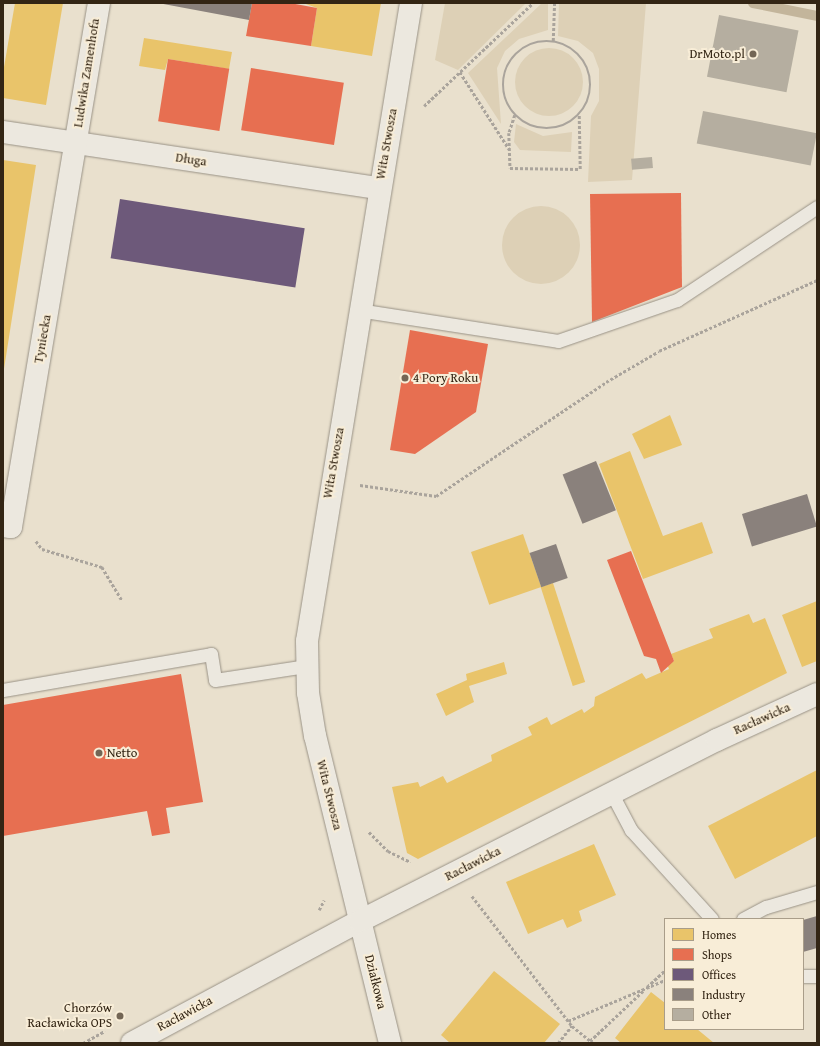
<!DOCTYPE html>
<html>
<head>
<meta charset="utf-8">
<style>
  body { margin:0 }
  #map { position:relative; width:820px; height:1046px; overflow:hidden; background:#e9e0cd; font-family:"Gentium Book Plus",serif }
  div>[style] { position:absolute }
  .green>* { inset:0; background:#ddd0b6 }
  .round { border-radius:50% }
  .homes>* { inset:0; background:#e9c46a; transform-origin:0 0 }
  .shops>* { inset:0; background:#e76f51; transform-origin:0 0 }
  .offices>* { inset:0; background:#6d597a; transform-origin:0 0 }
  .industry>* { inset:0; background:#8a817c; transform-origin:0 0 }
  .stream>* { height:10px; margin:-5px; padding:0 5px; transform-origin:5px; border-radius:5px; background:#c3b59b }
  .building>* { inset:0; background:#b5aea0; transform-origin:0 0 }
  .path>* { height:2.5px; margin-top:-1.25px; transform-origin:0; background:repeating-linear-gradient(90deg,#aaa49c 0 3px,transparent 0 5px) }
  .path>.ring { margin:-1.25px; padding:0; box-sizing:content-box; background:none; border:2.5px solid #aaa49c; border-radius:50% }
  .roads { filter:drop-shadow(0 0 1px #999286) drop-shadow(0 0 1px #999286) }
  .lane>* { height:13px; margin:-6.5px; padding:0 6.5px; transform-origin:6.5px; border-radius:6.5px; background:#ece8df }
  .street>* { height:22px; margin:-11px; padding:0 11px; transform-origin:11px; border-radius:11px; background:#ece8df }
  .secondary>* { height:22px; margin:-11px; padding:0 11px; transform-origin:11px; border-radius:11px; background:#ece8df }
  .dots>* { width:11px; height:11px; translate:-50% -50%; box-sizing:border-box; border:2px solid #f8edd7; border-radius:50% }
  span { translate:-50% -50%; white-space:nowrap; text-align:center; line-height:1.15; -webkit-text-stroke:4px #f8edd7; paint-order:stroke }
  .poi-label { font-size:13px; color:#332514 }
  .right { translate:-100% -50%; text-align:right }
  .left { translate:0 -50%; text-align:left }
  .street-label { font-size:13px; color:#332514 }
  .frame { position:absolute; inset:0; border:4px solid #332514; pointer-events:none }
  .legend { position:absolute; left:664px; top:918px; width:140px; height:112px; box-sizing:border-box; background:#f8edd7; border:1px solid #a99d89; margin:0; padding:5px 7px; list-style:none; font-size:12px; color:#332514 }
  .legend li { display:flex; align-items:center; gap:8px; height:20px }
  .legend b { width:20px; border:1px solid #a99d89 }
</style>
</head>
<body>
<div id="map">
  <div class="green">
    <i style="clip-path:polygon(445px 3px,526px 3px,458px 70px,435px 60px)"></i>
    <i style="clip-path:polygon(542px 3px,548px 3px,548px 30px,519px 39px,505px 51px,497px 68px,501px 124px,468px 73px)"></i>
    <i style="clip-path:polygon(559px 3px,646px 3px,632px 180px,588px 182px,591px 116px,599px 101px,599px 69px,593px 53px,578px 41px,558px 36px)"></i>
    <i class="round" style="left:515px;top:48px;width:68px;height:68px"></i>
    <i style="clip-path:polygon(516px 124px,543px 136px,572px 132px,571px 152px,520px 150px,514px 142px)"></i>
    <i class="round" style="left:502px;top:206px;width:78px;height:78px"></i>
  </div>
  <div class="homes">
    <i style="clip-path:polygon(15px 3px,63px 3px,46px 105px,3px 98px,3px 73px)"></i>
    <i style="clip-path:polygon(303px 3px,381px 3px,372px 56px,311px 46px,317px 8px)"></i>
    <i style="clip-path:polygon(144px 38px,232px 52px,229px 69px,168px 59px,165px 70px,139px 66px)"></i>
    <i style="clip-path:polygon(3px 160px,36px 165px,4px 369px,3px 369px)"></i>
    <i style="clip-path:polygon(670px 415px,682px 445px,644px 459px,632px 434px)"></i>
    <i style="clip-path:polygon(630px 451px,663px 536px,702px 522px,713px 553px,643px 579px,599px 464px)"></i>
    <i style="left:523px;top:534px;width:56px;height:55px;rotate:71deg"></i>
    <i style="left:553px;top:583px;width:104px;height:13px;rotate:72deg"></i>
    <i style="clip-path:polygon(817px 601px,817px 661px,802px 667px,782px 615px)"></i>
    <i style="clip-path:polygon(749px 614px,753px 623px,765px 618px,787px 673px,418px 859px,407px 853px,392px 787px,418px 782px,420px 787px,443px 776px,447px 783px,492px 761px,491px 755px,532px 735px,528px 727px,547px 717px,551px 725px,582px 709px,584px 713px,594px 706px,595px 697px,642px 673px,646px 679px,669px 669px,667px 664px,674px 661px,671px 654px,713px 638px,709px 629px)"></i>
    <i style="clip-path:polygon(504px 662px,507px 674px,469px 686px,474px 702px,446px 716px,436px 694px,467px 680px,466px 674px)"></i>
    <i style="clip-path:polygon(817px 770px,817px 836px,735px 879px,708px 826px)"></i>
    <i style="clip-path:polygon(594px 844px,616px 895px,579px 911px,582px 921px,567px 928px,563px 919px,528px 934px,506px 882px)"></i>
    <i style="clip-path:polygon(494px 971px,560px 1024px,544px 1043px,450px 1043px,441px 1035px)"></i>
    <i style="clip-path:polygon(651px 992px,665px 1003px,665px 1029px,697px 1029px,714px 1043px,621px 1043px,615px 1038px)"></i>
  </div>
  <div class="shops">
    <i style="clip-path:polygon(252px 3px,290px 3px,317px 8px,311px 46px,246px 36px)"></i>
    <i style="left:168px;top:59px;width:62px;height:63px;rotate:9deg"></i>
    <i style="left:251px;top:68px;width:94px;height:63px;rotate:9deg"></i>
    <i style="clip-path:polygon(681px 193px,682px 287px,592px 322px,590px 194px)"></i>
    <i style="clip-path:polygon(410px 330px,488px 344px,476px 412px,415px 454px,390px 450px)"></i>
    <i style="clip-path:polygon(631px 551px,674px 661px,661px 673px,656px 659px,644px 656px,607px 560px)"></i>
    <i style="clip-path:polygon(181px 674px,203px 802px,166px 808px,170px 833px,152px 836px,147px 811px,3px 836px,3px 705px)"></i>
  </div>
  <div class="offices">
    <i style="left:120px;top:199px;width:187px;height:60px;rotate:9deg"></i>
  </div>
  <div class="industry">
    <i style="clip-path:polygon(158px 3px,252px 3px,249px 20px)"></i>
    <i style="left:596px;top:461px;width:53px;height:36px;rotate:68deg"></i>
    <i style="left:807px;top:494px;width:34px;height:68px;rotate:73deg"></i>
    <i style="left:556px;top:544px;width:36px;height:28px;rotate:71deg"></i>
    <i style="clip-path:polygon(817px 916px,817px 948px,803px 952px,803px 920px)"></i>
  </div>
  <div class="stream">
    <i style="left:753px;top:3px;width:65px;rotate:11.5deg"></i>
  </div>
  <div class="building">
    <i style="left:719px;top:15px;width:81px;height:63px;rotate:11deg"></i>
    <i style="left:703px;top:111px;width:116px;height:33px;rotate:11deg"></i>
    <i style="left:652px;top:157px;width:11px;height:21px;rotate:85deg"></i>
  </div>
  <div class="path">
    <i style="left:553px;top:41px;width:38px;rotate:-88deg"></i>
    <i class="ring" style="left:503px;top:41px;width:85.5px;height:85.5px"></i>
    <i style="left:460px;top:72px;width:91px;rotate:57.5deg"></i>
    <i style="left:424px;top:106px;width:150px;rotate:-43.4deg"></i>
    <i style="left:515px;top:115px;width:19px;rotate:108deg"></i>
    <i style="left:509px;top:133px;width:35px;rotate:88deg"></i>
    <i style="left:510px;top:168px;width:70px;rotate:0.8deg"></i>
    <i style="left:580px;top:169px;width:54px;rotate:-91.1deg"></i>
    <i style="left:360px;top:485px;width:77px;rotate:8.2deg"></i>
    <i style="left:436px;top:496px;width:205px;rotate:-33.8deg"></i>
    <i style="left:606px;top:382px;width:61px;rotate:-30.3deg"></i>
    <i style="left:659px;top:351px;width:173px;rotate:-24.2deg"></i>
    <i style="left:36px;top:541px;width:10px;rotate:53deg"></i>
    <i style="left:42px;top:549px;width:63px;rotate:16.7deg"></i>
    <i style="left:102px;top:567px;width:39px;rotate:59deg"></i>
    <i style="left:369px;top:832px;width:27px;rotate:45deg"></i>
    <i style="left:388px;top:851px;width:25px;rotate:26deg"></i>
    <i style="left:472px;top:896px;width:164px;rotate:52.4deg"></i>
    <i style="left:572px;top:1026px;width:27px;rotate:39deg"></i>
    <i style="left:319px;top:910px;width:11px;rotate:-63deg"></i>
    <i style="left:647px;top:987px;width:25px;rotate:-43deg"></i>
    <i style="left:568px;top:1021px;width:105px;rotate:-22.9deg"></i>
    <i style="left:590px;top:1041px;width:74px;rotate:-43.4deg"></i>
    <i style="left:83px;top:1043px;width:25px;rotate:-29deg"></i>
    <i style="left:558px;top:1043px;width:22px;rotate:-51deg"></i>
  </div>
  <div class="roads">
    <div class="lane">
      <i style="left:358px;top:310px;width:202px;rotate:8.8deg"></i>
      <i style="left:558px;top:341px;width:126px;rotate:-19deg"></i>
      <i style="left:677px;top:300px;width:168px;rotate:-33.6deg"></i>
      <i style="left:3px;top:690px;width:211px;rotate:-9.8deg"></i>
      <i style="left:211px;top:654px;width:26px;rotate:81deg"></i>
      <i style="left:215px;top:680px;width:93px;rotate:-8.7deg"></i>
      <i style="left:612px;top:794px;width:41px;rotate:62.2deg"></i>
      <i style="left:631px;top:830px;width:120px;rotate:47.7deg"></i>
      <i style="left:743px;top:919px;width:26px;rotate:-28deg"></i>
      <i style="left:766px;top:907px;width:53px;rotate:-16.4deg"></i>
      <i style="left:803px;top:976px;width:14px"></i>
    </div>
    <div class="street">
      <i style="left:3px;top:132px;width:380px;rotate:8.5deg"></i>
      <i style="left:3px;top:526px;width:8px;rotate:7deg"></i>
      <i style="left:11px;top:527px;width:531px;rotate:-80.47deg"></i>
      <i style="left:390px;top:1043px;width:316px;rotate:-103.7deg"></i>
      <i style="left:315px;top:736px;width:44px;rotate:-99.2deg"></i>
      <i style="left:308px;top:693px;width:52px;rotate:-91.1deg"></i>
      <i style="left:307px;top:641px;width:646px;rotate:-80.74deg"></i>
    </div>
    <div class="secondary">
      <i style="left:132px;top:1043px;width:259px;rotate:-28.2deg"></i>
      <i style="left:360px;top:921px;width:400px;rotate:-26.9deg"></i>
      <i style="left:717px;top:740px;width:110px;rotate:-24.7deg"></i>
    </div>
  </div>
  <div class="dots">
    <i style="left:753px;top:54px;background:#736655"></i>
    <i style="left:405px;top:378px;background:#736655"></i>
    <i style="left:99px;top:753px;background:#736655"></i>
    <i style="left:120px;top:1016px;background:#736655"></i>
  </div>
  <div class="poi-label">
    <span class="right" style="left:745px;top:54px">DrMoto.pl</span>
    <span class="left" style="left:413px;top:378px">4 Pory Roku</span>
    <span class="left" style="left:107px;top:753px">Netto</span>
    <span class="right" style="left:112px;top:1016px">Chorzów<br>Racławicka OPS</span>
  </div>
  <div class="street-label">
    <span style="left:87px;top:73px;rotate:-81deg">Ludwika Zamenhofa</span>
    <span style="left:387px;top:144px;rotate:-80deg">Wita Stwosza</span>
    <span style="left:191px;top:160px;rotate:8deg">Długa</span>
    <span style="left:43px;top:339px;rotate:-80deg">Tyniecka</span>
    <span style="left:334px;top:463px;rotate:-80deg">Wita Stwosza</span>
    <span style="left:762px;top:719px;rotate:-24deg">Racławicka</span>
    <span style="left:329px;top:795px;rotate:76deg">Wita Stwosza</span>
    <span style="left:473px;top:864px;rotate:-27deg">Racławicka</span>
    <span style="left:375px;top:982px;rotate:76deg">Działkowa</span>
    <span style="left:185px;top:1014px;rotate:-28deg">Racławicka</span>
  </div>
  <div class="frame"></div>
  <ul class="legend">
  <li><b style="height:11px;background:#e9c46a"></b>Homes</li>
  <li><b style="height:11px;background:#e76f51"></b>Shops</li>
  <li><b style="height:11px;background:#6d597a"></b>Offices</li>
  <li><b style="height:11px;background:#8a817c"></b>Industry</li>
  <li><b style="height:11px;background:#b5aea0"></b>Other</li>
  </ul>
</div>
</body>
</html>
